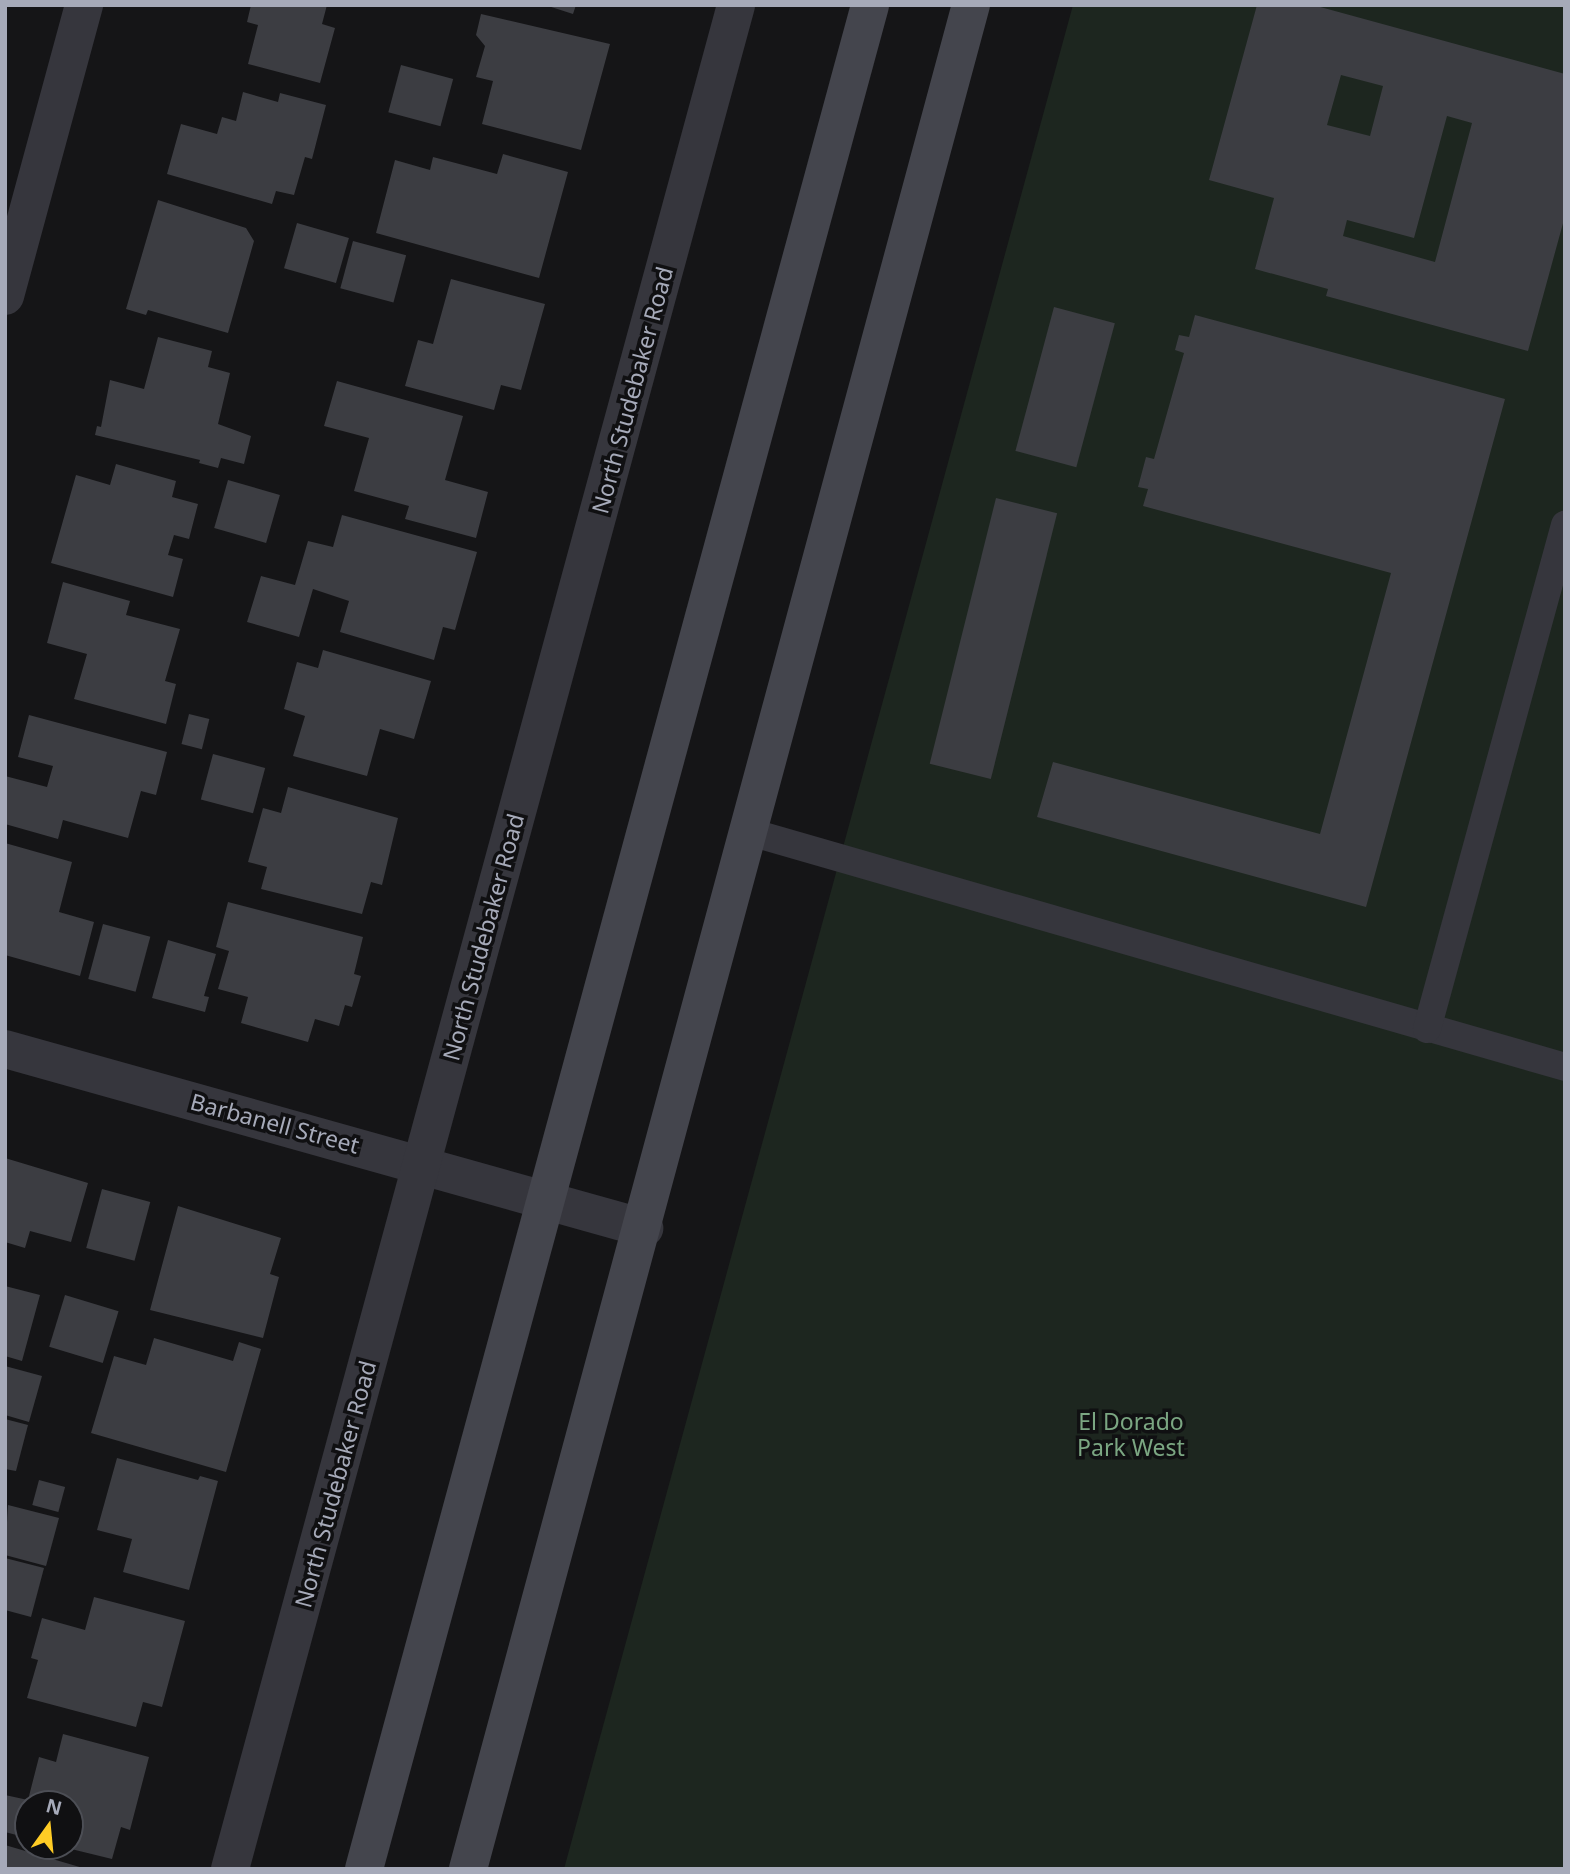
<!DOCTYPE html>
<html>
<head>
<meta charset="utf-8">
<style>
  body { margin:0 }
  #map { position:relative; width:1570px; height:1874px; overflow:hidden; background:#151517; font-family:"Noto Sans",sans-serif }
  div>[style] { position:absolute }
  .green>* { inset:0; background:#1d261f }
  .building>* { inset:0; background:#3c3d42; transform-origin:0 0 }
  .service>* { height:28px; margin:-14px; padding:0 14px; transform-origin:14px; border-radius:14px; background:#36363d }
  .minor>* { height:38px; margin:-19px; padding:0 19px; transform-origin:19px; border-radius:19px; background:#36363d }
  .secondary>* { height:38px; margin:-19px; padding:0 19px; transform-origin:19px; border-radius:19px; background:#44454d }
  span { translate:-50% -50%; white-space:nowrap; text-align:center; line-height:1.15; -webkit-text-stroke:7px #101012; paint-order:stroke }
  .street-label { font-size:23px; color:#a6aab9 }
  .park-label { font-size:23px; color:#7ba682 }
  .frame { position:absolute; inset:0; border:7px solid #a6aab9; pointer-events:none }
  .north { position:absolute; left:14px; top:1790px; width:70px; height:70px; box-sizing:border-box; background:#101012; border:2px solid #4c4e55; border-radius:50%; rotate:15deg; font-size:19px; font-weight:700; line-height:28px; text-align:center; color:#a6aab9 }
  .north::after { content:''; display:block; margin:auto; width:24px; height:32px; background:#ffcc25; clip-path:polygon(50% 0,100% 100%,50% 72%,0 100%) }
</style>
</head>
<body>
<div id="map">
  <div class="green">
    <i style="clip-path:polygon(1073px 5px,1565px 5px,1565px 1869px,564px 1869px)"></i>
  </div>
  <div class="building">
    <i style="clip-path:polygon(251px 5px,327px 5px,322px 24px,335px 28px,320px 83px,248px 64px,258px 25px,247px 22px)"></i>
    <i style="clip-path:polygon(545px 5px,576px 5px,573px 14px)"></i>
    <i style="clip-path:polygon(evenodd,1257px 5px,1313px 5px,1565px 74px,1565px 216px,1528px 351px,1326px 296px,1328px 289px,1255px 269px,1274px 198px,1209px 180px,1257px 5px,1341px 75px,1383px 86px,1370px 136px,1327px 125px,1341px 75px,1257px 5px,1447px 116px,1472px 123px,1435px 262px,1343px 236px,1347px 220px,1414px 238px,1447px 116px)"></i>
    <i style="clip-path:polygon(481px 14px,610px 44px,581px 150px,482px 124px,493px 81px,476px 77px,485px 46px,476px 35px)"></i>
    <i style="left:401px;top:65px;width:54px;height:49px;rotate:15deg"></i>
    <i style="clip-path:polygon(243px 92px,278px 102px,280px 93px,326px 105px,312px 159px,305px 157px,294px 195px,276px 191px,272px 204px,167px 174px,181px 124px,217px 134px,222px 117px,236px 121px)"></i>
    <i style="clip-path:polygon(503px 154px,568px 172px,539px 278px,376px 233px,395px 160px,430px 170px,433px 157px,497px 174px)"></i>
    <i style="clip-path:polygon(158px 200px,246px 228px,254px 241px,228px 333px,148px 310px,146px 315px,126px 309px)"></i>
    <i style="left:297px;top:223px;width:54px;height:47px;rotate:16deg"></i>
    <i style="left:353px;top:241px;width:55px;height:49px;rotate:15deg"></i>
    <i style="clip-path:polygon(451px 279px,545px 304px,521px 390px,501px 385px,494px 410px,405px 386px,418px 340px,433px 344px)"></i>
    <i style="left:1054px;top:307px;width:63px;height:149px;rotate:15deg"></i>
    <i style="clip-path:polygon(1195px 315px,1505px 399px,1366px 907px,1037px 817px,1053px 762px,1320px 834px,1391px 573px,1143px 506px,1148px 489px,1138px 487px,1146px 457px,1154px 459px,1184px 353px,1175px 350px,1179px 335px,1189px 337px)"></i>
    <i style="clip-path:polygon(158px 337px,212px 351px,208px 367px,230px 373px,218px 424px,251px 436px,244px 464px,221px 458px,218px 468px,199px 463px,200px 460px,95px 435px,97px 426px,101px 427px,110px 380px,144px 389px)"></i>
    <i style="clip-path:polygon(337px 381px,463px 416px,445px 480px,488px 492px,476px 538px,405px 519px,409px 506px,354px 491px,369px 438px,324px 426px)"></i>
    <i style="clip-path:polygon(116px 464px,176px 481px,172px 497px,198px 504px,189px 539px,174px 535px,168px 555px,183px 559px,173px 597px,51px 563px,76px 475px,110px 485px)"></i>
    <i style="left:228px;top:480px;width:54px;height:50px;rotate:16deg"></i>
    <i style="left:996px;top:498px;width:63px;height:274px;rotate:14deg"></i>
    <i style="clip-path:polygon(342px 515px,477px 552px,455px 630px,443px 627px,434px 660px,340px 632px,349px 601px,313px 589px,299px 637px,247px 622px,261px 576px,295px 585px,308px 541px,333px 547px)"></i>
    <i style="clip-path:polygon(63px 582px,130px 601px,126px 615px,180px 629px,165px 681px,176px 684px,166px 724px,74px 699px,87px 654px,47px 643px)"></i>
    <i style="clip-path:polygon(323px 650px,431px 681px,414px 739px,380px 729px,367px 776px,293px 756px,305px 716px,284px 709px,297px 662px,318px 668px)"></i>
    <i style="left:189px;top:714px;width:21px;height:31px;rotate:14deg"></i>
    <i style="clip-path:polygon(29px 715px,167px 752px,156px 795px,141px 791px,128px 838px,63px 820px,58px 839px,5px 824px,5px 776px,47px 787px,53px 766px,18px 757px)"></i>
    <i style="left:213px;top:754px;width:54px;height:47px;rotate:15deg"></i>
    <i style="clip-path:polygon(288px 787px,398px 818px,382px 885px,371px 882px,362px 914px,261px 889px,267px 867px,248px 862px,263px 808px,281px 813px)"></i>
    <i style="clip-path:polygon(5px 843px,72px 862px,59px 912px,94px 922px,80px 976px,5px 955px)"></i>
    <i style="clip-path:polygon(228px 902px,363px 937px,354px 974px,361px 976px,352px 1007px,345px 1005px,339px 1026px,315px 1019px,308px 1042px,241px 1023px,248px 997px,218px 989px,229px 951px,216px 947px)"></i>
    <i style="left:103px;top:924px;width:49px;height:57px;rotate:15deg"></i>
    <i style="clip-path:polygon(168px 940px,216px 954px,204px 996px,209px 997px,205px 1012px,152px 998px)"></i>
    <i style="clip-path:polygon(5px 1158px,88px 1183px,71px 1242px,30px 1231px,25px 1248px,5px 1242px)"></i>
    <i style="left:102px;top:1189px;width:50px;height:61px;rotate:15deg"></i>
    <i style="clip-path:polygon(178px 1206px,281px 1238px,270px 1274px,279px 1277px,263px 1338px,150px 1310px)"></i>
    <i style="clip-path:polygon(5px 1286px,40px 1295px,22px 1361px,5px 1356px)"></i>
    <i style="left:65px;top:1295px;width:56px;height:54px;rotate:17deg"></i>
    <i style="clip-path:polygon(154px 1338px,233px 1361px,239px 1342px,261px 1349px,226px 1472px,91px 1433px,114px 1356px,146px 1365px)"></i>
    <i style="clip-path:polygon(5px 1366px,42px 1376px,29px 1422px,5px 1415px)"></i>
    <i style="clip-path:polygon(5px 1419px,28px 1425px,16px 1471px,5px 1469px)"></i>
    <i style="clip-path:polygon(117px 1458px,198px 1480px,200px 1476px,218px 1481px,189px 1590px,123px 1572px,132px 1539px,97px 1530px)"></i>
    <i style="left:39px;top:1480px;width:27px;height:26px;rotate:15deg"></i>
    <i style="clip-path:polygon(8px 1505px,59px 1518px,46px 1566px,5px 1555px)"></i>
    <i style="clip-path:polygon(5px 1558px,44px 1568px,31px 1617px,5px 1610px)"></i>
    <i style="clip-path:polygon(94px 1597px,185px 1621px,162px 1707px,143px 1702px,136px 1727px,27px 1698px,38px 1660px,31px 1658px,42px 1618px,85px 1630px)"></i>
    <i style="clip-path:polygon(63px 1734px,149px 1757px,130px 1830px,121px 1827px,112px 1859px,63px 1847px,70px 1846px,70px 1804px,28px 1804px,28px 1838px,5px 1832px,5px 1795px,28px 1800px,39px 1757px,56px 1762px)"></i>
    <i style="clip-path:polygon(5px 1845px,83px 1868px,83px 1869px,5px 1869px)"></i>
  </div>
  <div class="service">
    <i style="left:750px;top:832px;width:848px;rotate:16.08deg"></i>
    <i style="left:1427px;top:1029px;width:523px;rotate:-74.69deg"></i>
  </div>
  <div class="minor">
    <i style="left:5px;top:296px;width:302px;rotate:-74.8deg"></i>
    <i style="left:5px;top:1049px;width:664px;rotate:15.65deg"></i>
    <i style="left:230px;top:1869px;width:1931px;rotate:-74.81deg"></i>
  </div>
  <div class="secondary">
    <i style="left:364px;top:1869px;width:1931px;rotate:-74.81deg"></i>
    <i style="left:468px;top:1869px;width:1931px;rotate:-74.9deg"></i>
  </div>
  <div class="street-label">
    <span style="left:632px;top:390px;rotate:-75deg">North Studebaker Road</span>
    <span style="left:483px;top:937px;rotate:-75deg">North Studebaker Road</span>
    <span style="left:275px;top:1123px;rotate:15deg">Barbanell Street</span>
    <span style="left:335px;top:1484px;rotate:-75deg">North Studebaker Road</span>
  </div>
  <div class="park-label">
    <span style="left:1131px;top:1434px">El Dorado<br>Park West</span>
  </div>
  <div class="frame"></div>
  <div class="north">N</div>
</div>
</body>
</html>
